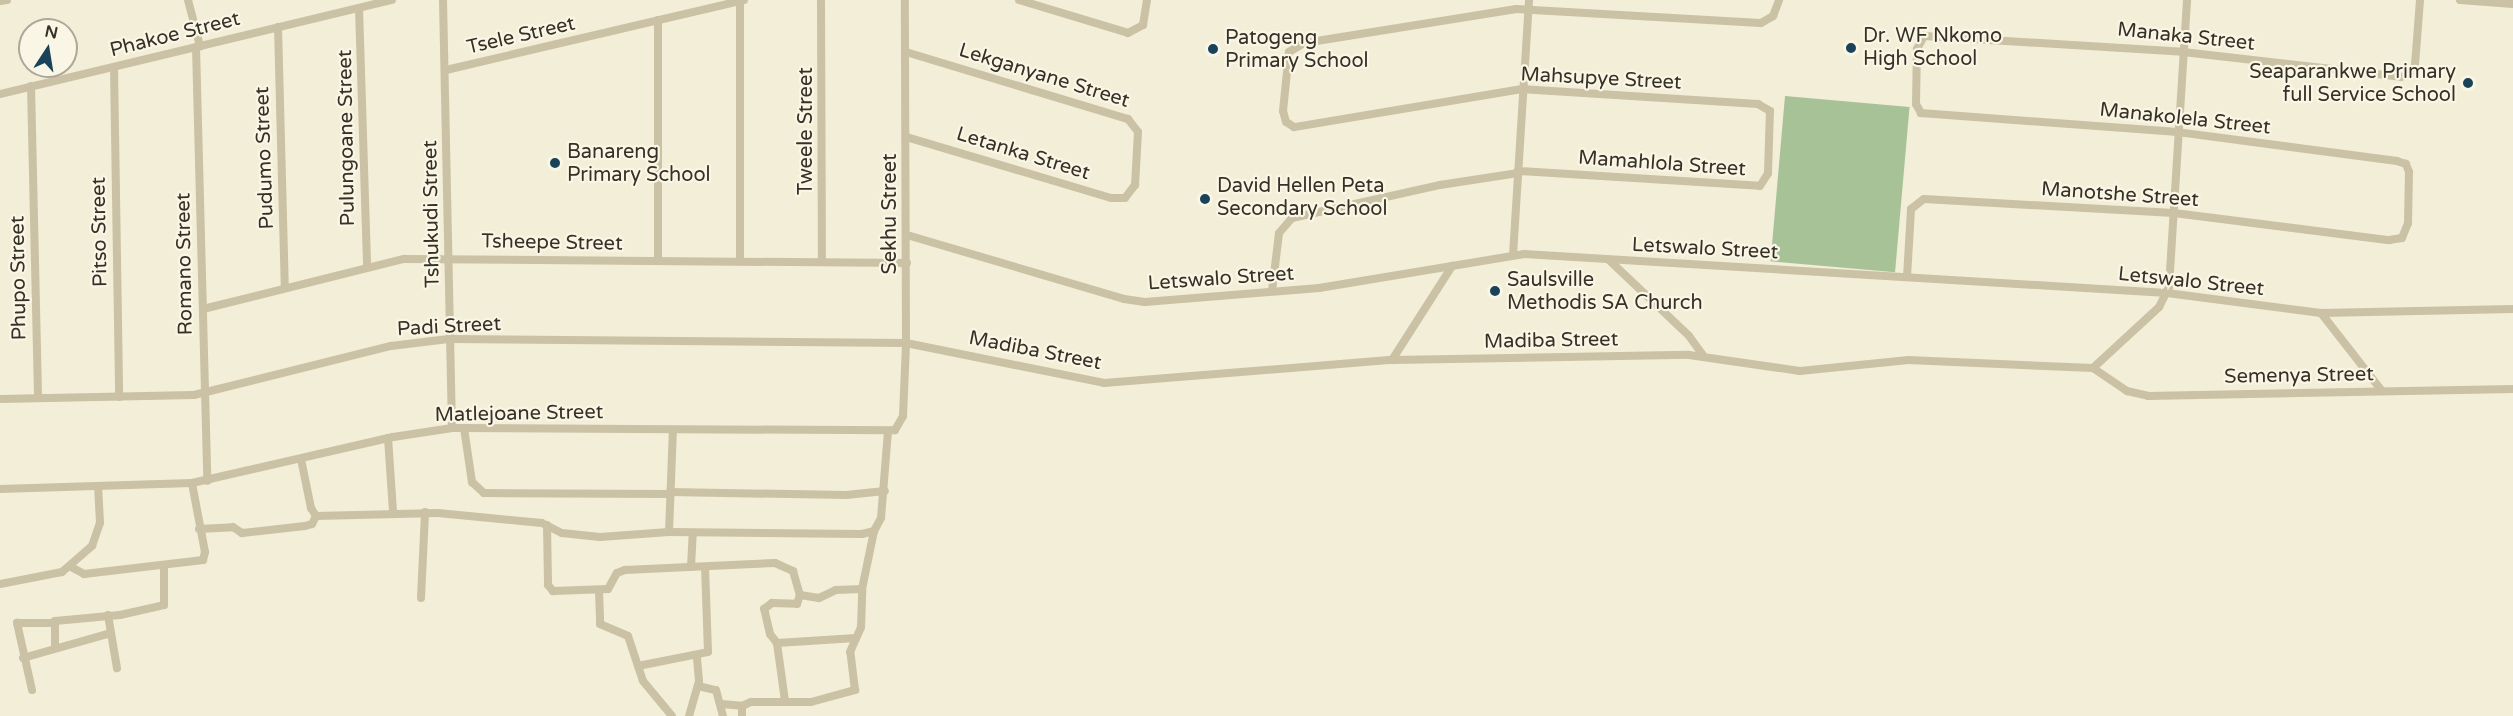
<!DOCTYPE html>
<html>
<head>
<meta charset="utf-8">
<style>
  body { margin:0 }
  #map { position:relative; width:2513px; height:716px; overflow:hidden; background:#f2eed8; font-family:"Varela Round",sans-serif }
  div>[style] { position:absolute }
  .green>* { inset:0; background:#a8c298; transform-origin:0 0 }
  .minor>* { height:8px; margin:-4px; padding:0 4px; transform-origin:4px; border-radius:4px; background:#cbc1a4 }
  .dots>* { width:16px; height:16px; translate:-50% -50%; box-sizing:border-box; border:3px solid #faf6e5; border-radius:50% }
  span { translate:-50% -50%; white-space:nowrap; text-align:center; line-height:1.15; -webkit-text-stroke:4.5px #faf6e5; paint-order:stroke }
  .street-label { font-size:20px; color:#363026 }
  .poi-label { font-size:20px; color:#363026 }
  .left { translate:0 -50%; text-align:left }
  .right { translate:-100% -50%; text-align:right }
  .north { position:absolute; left:18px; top:18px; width:60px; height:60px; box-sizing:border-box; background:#faf6e5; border:2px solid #aca799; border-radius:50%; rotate:12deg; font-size:16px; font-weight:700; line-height:24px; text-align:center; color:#363026 }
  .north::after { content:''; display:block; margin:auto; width:21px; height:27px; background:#1a4359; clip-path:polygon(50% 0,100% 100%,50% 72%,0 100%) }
</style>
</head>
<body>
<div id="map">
  <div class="green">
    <i style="left:1785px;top:96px;width:125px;height:166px;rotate:5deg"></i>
  </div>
  <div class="minor">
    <i style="left:188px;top:0;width:48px;rotate:75.4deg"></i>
    <i style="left:443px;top:0;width:428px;rotate:88.8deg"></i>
    <i style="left:821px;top:0;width:261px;rotate:89.8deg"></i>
    <i style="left:1019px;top:0;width:114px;rotate:16.8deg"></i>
    <i style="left:1128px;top:33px;width:17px;rotate:-28deg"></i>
    <i style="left:1143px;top:25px;width:25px;rotate:-81deg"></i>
    <i style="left:2460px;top:0;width:53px;rotate:4.3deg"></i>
    <i style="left:0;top:1px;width:7px;rotate:-8deg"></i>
    <i style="left:740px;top:1px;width:259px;rotate:90deg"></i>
    <i style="left:359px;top:8px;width:259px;rotate:88.2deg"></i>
    <i style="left:658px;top:20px;width:240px;rotate:90deg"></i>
    <i style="left:278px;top:27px;width:261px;rotate:88.5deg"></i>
    <i style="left:196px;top:47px;width:434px;rotate:88.5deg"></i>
    <i style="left:906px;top:52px;width:232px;rotate:16.8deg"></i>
    <i style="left:1128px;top:119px;width:16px;rotate:52deg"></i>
    <i style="left:1138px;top:132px;width:53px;rotate:93.2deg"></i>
    <i style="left:1135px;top:185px;width:16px;rotate:128deg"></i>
    <i style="left:1125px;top:198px;width:14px;rotate:180deg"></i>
    <i style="left:1111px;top:198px;width:214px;rotate:-163.4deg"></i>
    <i style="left:114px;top:67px;width:330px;rotate:89.1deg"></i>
    <i style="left:446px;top:70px;width:306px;rotate:-13.2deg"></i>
    <i style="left:31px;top:86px;width:312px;rotate:88.7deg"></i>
    <i style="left:0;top:94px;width:403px;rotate:-13.5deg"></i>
    <i style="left:1518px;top:171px;width:242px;rotate:3.5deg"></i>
    <i style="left:1760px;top:186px;width:15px;rotate:-58deg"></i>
    <i style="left:1768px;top:173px;width:62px;rotate:-88.2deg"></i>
    <i style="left:1770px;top:111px;width:14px;rotate:-150deg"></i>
    <i style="left:1758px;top:104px;width:236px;rotate:-176.4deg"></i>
    <i style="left:1522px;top:89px;width:231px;rotate:170.5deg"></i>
    <i style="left:1294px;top:127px;width:9px;rotate:-148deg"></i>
    <i style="left:1286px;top:122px;width:11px;rotate:-105deg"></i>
    <i style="left:1283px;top:111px;width:59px;rotate:-84.2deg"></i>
    <i style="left:1289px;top:52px;width:17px;rotate:-31deg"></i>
    <i style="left:1304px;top:43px;width:215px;rotate:-9.1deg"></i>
    <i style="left:1516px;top:9px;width:245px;rotate:3.3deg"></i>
    <i style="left:1761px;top:23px;width:14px;rotate:-30deg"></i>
    <i style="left:1773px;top:16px;width:17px;rotate:-69deg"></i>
    <i style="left:907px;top:235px;width:226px;rotate:16.4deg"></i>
    <i style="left:1124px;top:299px;width:21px;rotate:8deg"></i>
    <i style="left:1145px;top:302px;width:175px;rotate:-4.6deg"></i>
    <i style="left:1319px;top:288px;width:208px;rotate:-9.4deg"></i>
    <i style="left:1524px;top:254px;width:644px;rotate:3.47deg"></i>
    <i style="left:2167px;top:293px;width:155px;rotate:7.4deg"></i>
    <i style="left:2321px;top:313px;width:192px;rotate:-1.2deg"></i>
    <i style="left:1513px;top:255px;width:256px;rotate:-86.4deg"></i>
    <i style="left:1609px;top:260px;width:110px;rotate:43.5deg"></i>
    <i style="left:1689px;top:336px;width:24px;rotate:54deg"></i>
    <i style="left:1907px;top:277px;width:68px;rotate:-86.6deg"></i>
    <i style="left:1911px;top:209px;width:16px;rotate:-38deg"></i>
    <i style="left:1924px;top:199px;width:250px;rotate:3.2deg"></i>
    <i style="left:2174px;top:213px;width:217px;rotate:7.2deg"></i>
    <i style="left:2389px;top:240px;width:13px;rotate:-9deg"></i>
    <i style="left:2402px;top:238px;width:16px;rotate:-68deg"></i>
    <i style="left:2408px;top:223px;width:51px;rotate:-88.9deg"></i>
    <i style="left:2409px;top:172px;width:9px;rotate:-111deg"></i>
    <i style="left:2406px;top:164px;width:9px;rotate:-162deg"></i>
    <i style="left:2397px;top:161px;width:221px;rotate:-172.5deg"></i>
    <i style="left:2178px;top:132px;width:258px;rotate:-175.8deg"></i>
    <i style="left:1921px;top:113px;width:10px;rotate:-119deg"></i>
    <i style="left:1916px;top:104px;width:55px;rotate:-89deg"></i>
    <i style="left:1917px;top:49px;width:15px;rotate:-62deg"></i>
    <i style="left:1924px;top:36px;width:259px;rotate:3.5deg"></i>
    <i style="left:2183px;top:52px;width:219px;rotate:6.5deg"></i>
    <i style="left:2401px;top:77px;width:9px;rotate:-18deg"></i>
    <i style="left:2410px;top:74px;width:10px;rotate:-61deg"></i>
    <i style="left:2415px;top:65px;width:65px;rotate:-85.6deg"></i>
    <i style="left:1272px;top:291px;width:58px;rotate:-83.1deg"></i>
    <i style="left:1279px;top:233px;width:20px;rotate:-49deg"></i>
    <i style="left:1292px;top:218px;width:152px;rotate:-12.6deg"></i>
    <i style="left:1440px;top:185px;width:79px;rotate:-8.7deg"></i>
    <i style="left:203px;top:309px;width:207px;rotate:-14deg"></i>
    <i style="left:404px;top:259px;width:503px;rotate:0.46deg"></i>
    <i style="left:2321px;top:313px;width:99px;rotate:52deg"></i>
    <i style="left:1392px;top:360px;width:112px;rotate:-57.4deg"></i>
    <i style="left:2093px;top:368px;width:41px;rotate:34.1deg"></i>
    <i style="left:2127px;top:391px;width:22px;rotate:13deg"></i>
    <i style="left:2148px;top:396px;width:365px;rotate:-1.1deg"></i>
    <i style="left:0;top:399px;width:194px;rotate:-1.2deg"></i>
    <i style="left:194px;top:395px;width:203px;rotate:-14deg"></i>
    <i style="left:391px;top:346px;width:58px;rotate:-6.9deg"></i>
    <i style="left:449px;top:339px;width:457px;rotate:0.5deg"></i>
    <i style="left:906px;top:343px;width:202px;rotate:11.4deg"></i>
    <i style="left:1104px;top:383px;width:289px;rotate:-4.6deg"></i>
    <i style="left:1392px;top:360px;width:297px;rotate:-1deg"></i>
    <i style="left:1689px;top:355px;width:112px;rotate:8.2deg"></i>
    <i style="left:1800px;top:371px;width:109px;rotate:-5.8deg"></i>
    <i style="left:1908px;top:360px;width:185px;rotate:2.5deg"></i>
    <i style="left:2093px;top:368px;width:90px;rotate:-42.7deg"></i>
    <i style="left:2159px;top:307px;width:22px;rotate:-63deg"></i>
    <i style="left:2169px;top:287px;width:288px;rotate:-86.4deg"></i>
    <i style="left:464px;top:428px;width:55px;rotate:81.6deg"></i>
    <i style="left:472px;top:482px;width:16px;rotate:43deg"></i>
    <i style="left:484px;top:493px;width:186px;rotate:0.3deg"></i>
    <i style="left:388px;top:438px;width:73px;rotate:86.1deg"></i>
    <i style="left:301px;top:459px;width:50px;rotate:78.5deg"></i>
    <i style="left:311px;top:508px;width:9px;rotate:58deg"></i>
    <i style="left:316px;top:516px;width:122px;rotate:-1.4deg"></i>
    <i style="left:438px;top:513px;width:104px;rotate:5.5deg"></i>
    <i style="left:542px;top:523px;width:22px;rotate:27deg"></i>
    <i style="left:562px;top:533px;width:38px;rotate:6deg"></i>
    <i style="left:600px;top:537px;width:69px;rotate:-4.1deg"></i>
    <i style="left:669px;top:532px;width:193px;rotate:0.6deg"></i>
    <i style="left:862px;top:534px;width:12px;rotate:-14deg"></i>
    <i style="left:874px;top:531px;width:15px;rotate:-62deg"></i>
    <i style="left:881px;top:518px;width:87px;rotate:-85.4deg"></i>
    <i style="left:0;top:489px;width:192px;rotate:-1.8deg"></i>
    <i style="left:192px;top:483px;width:206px;rotate:-12.9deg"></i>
    <i style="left:393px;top:437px;width:60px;rotate:-8.7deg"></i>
    <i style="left:452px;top:428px;width:443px;rotate:0.3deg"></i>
    <i style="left:895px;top:430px;width:16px;rotate:-60deg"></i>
    <i style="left:903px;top:416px;width:73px;rotate:-87.6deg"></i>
    <i style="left:906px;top:343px;width:343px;rotate:-90.2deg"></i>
    <i style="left:670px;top:492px;width:176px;rotate:1deg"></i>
    <i style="left:846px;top:495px;width:39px;rotate:-6deg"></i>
    <i style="left:547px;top:525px;width:60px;rotate:89deg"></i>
    <i style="left:548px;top:585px;width:8px;rotate:50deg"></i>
    <i style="left:553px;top:591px;width:55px;rotate:-2.1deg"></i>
    <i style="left:608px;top:589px;width:18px;rotate:-61deg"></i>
    <i style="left:617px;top:573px;width:9px;rotate:-21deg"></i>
    <i style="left:625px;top:570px;width:150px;rotate:-2.7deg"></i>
    <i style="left:775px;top:563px;width:20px;rotate:24deg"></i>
    <i style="left:793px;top:571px;width:25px;rotate:74deg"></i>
    <i style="left:800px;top:595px;width:19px;rotate:9deg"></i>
    <i style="left:819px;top:598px;width:19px;rotate:-25deg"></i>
    <i style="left:836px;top:590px;width:26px;rotate:-2deg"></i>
    <i style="left:862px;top:589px;width:59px;rotate:-78.3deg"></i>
    <i style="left:199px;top:529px;width:34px;rotate:-3deg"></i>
    <i style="left:233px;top:527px;width:11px;rotate:34deg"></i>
    <i style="left:242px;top:533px;width:63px;rotate:-6.3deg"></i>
    <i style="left:305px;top:526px;width:7px;rotate:-16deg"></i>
    <i style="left:312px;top:524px;width:9px;rotate:-63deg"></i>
    <i style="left:669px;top:532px;width:102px;rotate:-87.8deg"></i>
    <i style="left:71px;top:567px;width:15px;rotate:28deg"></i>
    <i style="left:84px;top:574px;width:120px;rotate:-6.7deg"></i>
    <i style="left:203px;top:560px;width:8px;rotate:-76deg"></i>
    <i style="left:205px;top:552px;width:70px;rotate:-100.7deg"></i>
    <i style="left:691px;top:567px;width:34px;rotate:-87deg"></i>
    <i style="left:0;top:584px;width:63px;rotate:-11deg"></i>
    <i style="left:62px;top:572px;width:40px;rotate:-41deg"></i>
    <i style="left:92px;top:546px;width:24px;rotate:-71deg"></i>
    <i style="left:100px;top:523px;width:36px;rotate:-93deg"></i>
    <i style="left:599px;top:590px;width:34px;rotate:88deg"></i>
    <i style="left:600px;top:624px;width:30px;rotate:23deg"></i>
    <i style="left:628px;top:636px;width:47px;rotate:71.6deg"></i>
    <i style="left:643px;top:681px;width:45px;rotate:50.4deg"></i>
    <i style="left:421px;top:598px;width:86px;rotate:-87.3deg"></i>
    <i style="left:108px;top:615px;width:54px;rotate:80.4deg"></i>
    <i style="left:777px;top:643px;width:79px;rotate:-3.6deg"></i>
    <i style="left:55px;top:647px;width:26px;rotate:-90deg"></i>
    <i style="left:55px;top:621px;width:65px;rotate:-5.3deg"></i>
    <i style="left:120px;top:615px;width:45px;rotate:-12.8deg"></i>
    <i style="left:164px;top:605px;width:39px;rotate:-90deg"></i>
    <i style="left:23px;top:658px;width:91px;rotate:-15.9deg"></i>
    <i style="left:638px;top:666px;width:71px;rotate:-11.3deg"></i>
    <i style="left:708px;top:652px;width:85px;rotate:-92deg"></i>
    <i style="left:698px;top:686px;width:18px;rotate:13deg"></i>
    <i style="left:716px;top:690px;width:27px;rotate:75deg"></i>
    <i style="left:32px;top:690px;width:69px;rotate:-102.6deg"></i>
    <i style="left:17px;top:623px;width:36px"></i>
    <i style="left:785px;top:701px;width:59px;rotate:-97.9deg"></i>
    <i style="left:777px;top:643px;width:11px;rotate:-128deg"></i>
    <i style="left:770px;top:634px;width:26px;rotate:-103deg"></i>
    <i style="left:764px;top:609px;width:10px;rotate:-37deg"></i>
    <i style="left:772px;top:603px;width:25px;rotate:2deg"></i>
    <i style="left:797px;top:604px;width:9px;rotate:-72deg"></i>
    <i style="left:721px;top:704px;width:21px;rotate:5deg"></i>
    <i style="left:689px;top:716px;width:36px;rotate:-74deg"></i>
    <i style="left:699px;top:681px;width:25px;rotate:-95deg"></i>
    <i style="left:742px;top:716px;width:10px;rotate:-90deg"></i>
    <i style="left:742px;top:706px;width:10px;rotate:-24deg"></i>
    <i style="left:751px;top:702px;width:60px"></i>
    <i style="left:811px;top:702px;width:46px;rotate:-15.3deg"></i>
    <i style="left:855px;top:690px;width:38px;rotate:-97deg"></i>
    <i style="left:850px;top:652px;width:27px;rotate:-66deg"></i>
    <i style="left:861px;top:627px;width:38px;rotate:-88deg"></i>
  </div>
  <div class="dots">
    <i style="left:1851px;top:48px;background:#1a4359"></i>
    <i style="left:1213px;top:49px;background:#1a4359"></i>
    <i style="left:2468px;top:83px;background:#1a4359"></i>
    <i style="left:555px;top:163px;background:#1a4359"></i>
    <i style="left:1205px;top:199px;background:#1a4359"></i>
    <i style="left:1495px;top:291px;background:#1a4359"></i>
  </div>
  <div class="street-label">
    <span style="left:175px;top:35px;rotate:-14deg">Phakoe Street</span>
    <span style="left:521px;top:36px;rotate:-13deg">Tsele Street</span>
    <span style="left:2186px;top:37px;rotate:6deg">Manaka Street</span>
    <span style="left:1044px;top:76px;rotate:17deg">Lekganyane Street</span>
    <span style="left:1601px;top:79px;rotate:3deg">Mahsupye Street</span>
    <span style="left:2185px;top:119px;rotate:6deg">Manakolela Street</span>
    <span style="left:806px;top:131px;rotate:-90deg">Tweele Street</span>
    <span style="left:347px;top:138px;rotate:-91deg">Pulungoane Street</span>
    <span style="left:1023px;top:154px;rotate:17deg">Letanka Street</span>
    <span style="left:265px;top:158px;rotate:-92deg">Pudumo Street</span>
    <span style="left:1662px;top:164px;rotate:4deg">Mamahlola Street</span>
    <span style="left:2120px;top:195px;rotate:4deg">Manotshe Street</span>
    <span style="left:432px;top:214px;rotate:-91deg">Tshukudi Street</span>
    <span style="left:890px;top:214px;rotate:-90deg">Sekhu Street</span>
    <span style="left:100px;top:232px;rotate:-91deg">Pitso Street</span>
    <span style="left:552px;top:243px;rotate:1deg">Tsheepe Street</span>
    <span style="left:1705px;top:249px;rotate:3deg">Letswalo Street</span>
    <span style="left:185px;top:264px;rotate:-91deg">Romano Street</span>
    <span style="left:19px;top:278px;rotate:-91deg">Phupo Street</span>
    <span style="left:1221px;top:279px;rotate:-4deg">Letswalo Street</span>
    <span style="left:2191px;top:282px;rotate:6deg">Letswalo Street</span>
    <span style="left:449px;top:327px;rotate:-3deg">Padi Street</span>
    <span style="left:1551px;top:341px;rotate:-1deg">Madiba Street</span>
    <span style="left:1035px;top:351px;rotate:11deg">Madiba Street</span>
    <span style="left:2299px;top:376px;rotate:-1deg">Semenya Street</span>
    <span style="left:519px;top:414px;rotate:-1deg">Matlejoane Street</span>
  </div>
  <div class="poi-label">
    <span class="left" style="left:1863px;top:48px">Dr. WF Nkomo<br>High School</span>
    <span class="left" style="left:1225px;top:50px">Patogeng<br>Primary School</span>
    <span class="right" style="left:2456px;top:84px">Seaparankwe Primary<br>full Service School</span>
    <span class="left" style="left:567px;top:164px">Banareng<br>Primary School</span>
    <span class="left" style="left:1217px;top:198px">David Hellen Peta<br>Secondary School</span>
    <span class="left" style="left:1507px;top:292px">Saulsville<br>Methodis SA Church</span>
  </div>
  <div class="north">N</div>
</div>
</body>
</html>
